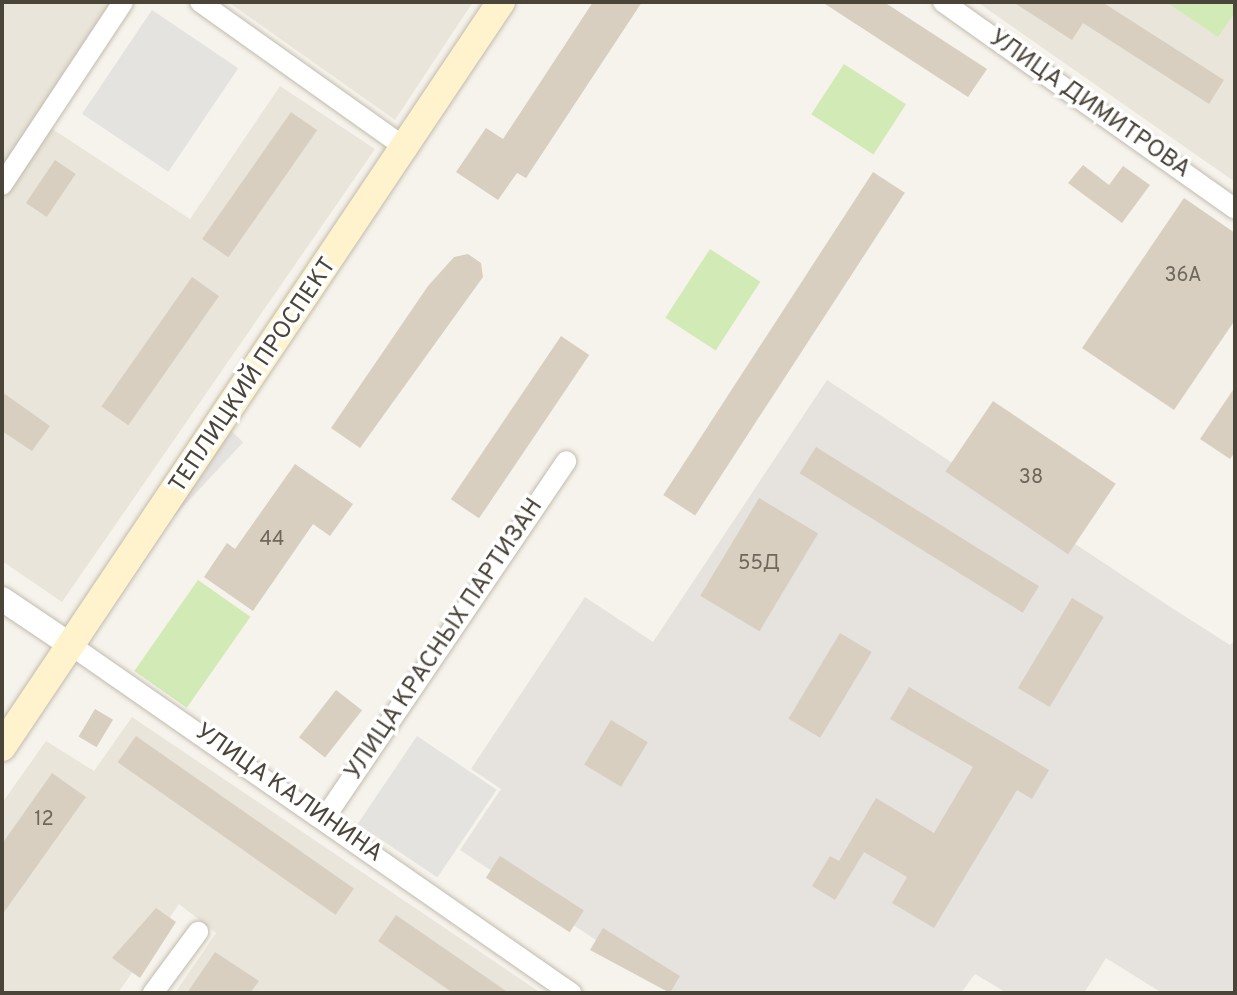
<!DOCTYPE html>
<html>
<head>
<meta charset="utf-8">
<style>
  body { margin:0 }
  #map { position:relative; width:1237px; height:995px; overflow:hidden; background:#f6f3ec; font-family:Overpass,sans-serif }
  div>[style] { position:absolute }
  .residential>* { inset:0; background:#eae5da }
  .industrial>* { inset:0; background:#e6e2dd }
  .green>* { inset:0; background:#d2eab5; transform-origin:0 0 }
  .parking>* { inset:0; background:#e5e3e0; transform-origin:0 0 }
  .building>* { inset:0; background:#d8cfc1; transform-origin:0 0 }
  .roads { filter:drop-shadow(0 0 2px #c2bbae) drop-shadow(0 0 2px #c2bbae) }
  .minor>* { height:20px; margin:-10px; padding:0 10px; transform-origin:10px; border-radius:10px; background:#fff }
  .tertiary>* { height:24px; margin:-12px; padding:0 12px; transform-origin:12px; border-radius:12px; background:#fff }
  .secondary>* { height:28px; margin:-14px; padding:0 14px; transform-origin:14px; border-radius:14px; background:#fff3cd }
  span { translate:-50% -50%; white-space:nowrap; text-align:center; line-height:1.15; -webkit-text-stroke:7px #fff; paint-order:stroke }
  .number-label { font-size:20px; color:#6e675b }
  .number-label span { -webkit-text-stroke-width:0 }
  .street-label { font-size:24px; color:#4b4439 }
  .frame { position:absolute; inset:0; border:4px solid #4b4439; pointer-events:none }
</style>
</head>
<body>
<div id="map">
  <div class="residential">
    <i style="clip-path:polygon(2px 2px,114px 2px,37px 119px,190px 219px,280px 86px,375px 149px,62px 602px,2px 561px)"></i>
    <i style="clip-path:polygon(228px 2px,473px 2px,395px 120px)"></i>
    <i style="clip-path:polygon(977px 2px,1235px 2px,1235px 182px)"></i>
    <i style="clip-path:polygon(132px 717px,541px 993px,175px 993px,216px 933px,179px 904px,118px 993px,2px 993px,2px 803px,46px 741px,94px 771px)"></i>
  </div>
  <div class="industrial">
    <i style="clip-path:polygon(827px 380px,1175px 610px,1230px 645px,1235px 640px,1235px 993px,1162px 993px,1106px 958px,1084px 993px,1007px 993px,975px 974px,961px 993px,676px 993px,460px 850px,501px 789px,471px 769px,585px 597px,653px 642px)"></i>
  </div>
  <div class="green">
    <i style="clip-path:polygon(1166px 2px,1235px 2px,1235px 12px,1218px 37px)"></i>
    <i style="left:844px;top:64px;width:74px;height:60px;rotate:33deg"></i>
    <i style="left:710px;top:249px;width:60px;height:82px;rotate:33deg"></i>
    <i style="left:198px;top:580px;width:64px;height:111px;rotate:35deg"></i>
  </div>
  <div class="parking">
    <i style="left:152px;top:10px;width:104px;height:125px;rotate:34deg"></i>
    <i style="left:230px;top:430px;width:18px;height:156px;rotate:43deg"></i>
    <i style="left:417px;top:736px;width:96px;height:106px;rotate:34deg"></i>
  </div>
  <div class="building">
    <i style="clip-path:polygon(593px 2px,642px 2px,526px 178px,517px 173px,498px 200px,456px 172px,486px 128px,503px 139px)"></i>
    <i style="clip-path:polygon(822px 2px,884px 2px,987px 69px,968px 97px)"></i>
    <i style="clip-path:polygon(1013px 2px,1102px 2px,1224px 80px,1209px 104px,1083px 23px,1072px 40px)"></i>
    <i style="left:291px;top:112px;width:32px;height:155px;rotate:35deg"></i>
    <i style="left:55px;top:160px;width:25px;height:52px;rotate:34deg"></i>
    <i style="clip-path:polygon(1083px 165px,1109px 185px,1123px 166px,1150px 185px,1122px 223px,1068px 183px)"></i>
    <i style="left:873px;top:172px;width:38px;height:385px;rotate:33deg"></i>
    <i style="clip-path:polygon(1184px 198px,1235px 233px,1235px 320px,1174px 410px,1082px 348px)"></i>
    <i style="clip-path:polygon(468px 254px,481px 263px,483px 277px,360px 448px,331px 428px,428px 286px,454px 257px)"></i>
    <i style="left:192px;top:277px;width:33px;height:158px;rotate:35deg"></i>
    <i style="left:561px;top:336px;width:34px;height:197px;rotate:34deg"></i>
    <i style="clip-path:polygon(1235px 387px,1235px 452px,1230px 459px,1200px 439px)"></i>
    <i style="clip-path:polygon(2px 392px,50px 426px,32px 451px,2px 431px)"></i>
    <i style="left:993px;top:401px;width:148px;height:85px;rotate:34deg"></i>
    <i style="left:816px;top:447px;width:263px;height:31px;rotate:32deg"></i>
    <i style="clip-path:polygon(295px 464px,353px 504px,330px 536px,313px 524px,253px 611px,204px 577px,227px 543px,235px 549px)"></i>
    <i style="left:759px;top:498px;width:69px;height:114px;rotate:31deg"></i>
    <i style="left:1072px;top:598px;width:37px;height:105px;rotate:31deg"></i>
    <i style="left:840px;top:633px;width:37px;height:100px;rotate:31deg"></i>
    <i style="clip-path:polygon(909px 687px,1049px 770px,1032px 799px,1017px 790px,934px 928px,892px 903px,907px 877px,864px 852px,835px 900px,812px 886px,830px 856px,839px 861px,876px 798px,934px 833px,973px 767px,890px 719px)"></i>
    <i style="left:336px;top:690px;width:33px;height:60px;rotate:38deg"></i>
    <i style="left:95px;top:709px;width:21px;height:32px;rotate:31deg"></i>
    <i style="left:611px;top:720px;width:43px;height:52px;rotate:31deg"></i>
    <i style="left:136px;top:736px;width:266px;height:32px;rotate:35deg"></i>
    <i style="clip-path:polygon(52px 773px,86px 797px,2px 915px,2px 844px)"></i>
    <i style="left:500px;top:856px;width:100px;height:26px;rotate:33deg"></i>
    <i style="clip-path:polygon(156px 908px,176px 922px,140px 978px,112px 958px)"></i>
    <i style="clip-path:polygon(396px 915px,509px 993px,453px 993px,378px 941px)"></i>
    <i style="clip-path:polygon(603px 928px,680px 976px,670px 993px,590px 950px)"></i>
    <i style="clip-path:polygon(215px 952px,259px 981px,250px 993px,187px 993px)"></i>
  </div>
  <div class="roads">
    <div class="minor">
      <i style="left:200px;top:2px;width:254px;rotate:35.4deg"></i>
      <i style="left:943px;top:2px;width:358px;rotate:35.3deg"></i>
      <i style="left:2px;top:185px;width:219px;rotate:-56.5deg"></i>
      <i style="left:72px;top:646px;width:608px;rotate:34.81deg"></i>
      <i style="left:324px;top:819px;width:432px;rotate:-55.9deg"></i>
      <i style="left:153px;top:993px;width:76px;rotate:-53.6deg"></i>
    </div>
    <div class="tertiary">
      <i style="left:2px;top:599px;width:84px;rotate:33.9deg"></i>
    </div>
    <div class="secondary">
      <i style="left:2px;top:747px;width:897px;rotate:-56.19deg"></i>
    </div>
  </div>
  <div class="number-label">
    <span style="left:1183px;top:276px">36А</span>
    <span style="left:1031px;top:478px">38</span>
    <span style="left:272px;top:540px">44</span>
    <span style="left:759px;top:564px">55Д</span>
    <span style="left:44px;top:820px">12</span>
  </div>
  <div class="street-label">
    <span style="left:1089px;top:105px;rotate:35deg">УЛИЦА ДИМИТРОВА</span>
    <span style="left:254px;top:376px;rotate:-56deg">ТЕПЛИЦКИЙ ПРОСПЕКТ</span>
    <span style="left:445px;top:640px;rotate:-56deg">УЛИЦА КРАСНЫХ ПАРТИЗАН</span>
    <span style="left:288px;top:794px;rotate:35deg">УЛИЦА КАЛИНИНА</span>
  </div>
  <div class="frame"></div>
</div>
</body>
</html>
